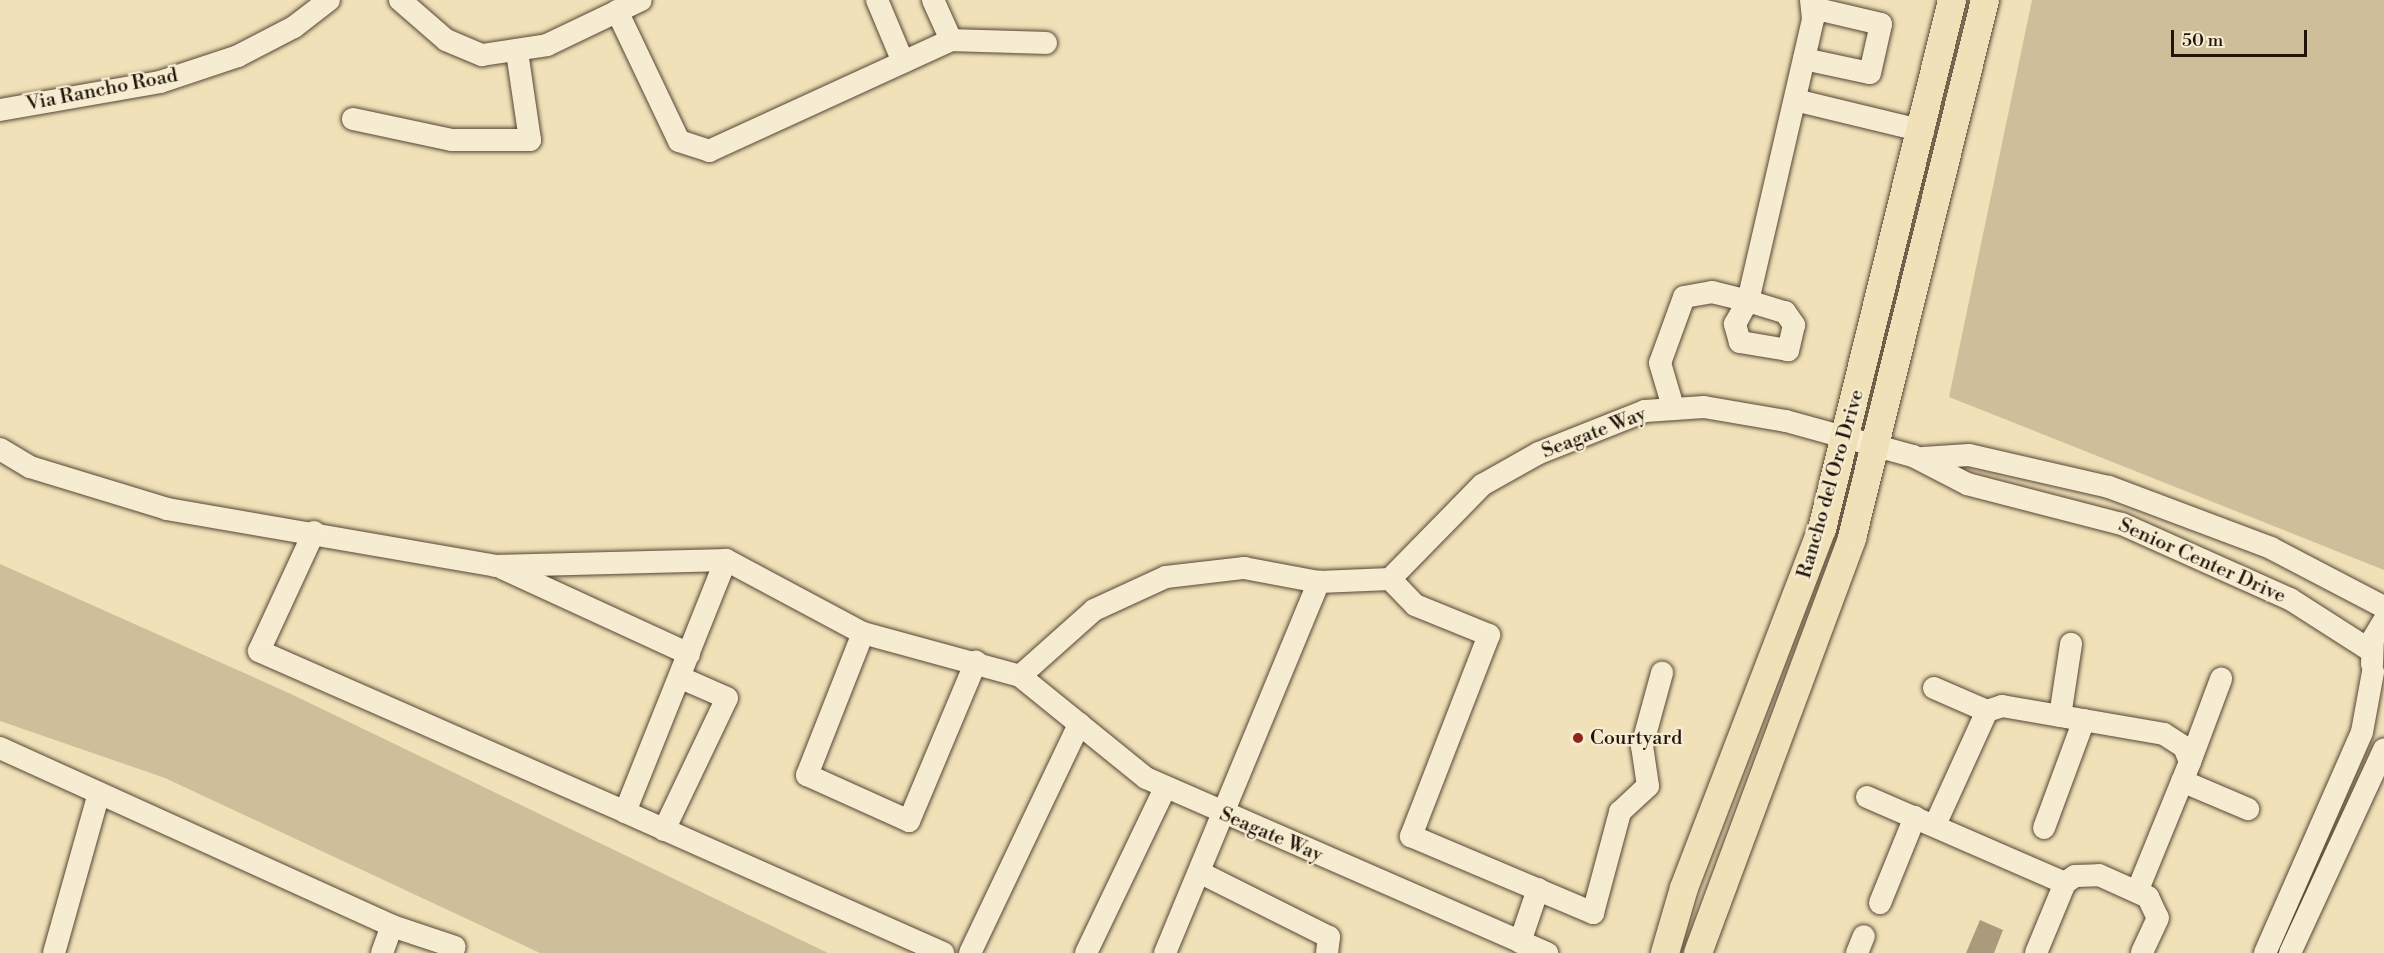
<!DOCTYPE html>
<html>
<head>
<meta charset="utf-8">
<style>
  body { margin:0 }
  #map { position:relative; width:2384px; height:953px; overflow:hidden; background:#f1e1b8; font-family:"Libre Bodoni",serif }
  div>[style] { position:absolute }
  .green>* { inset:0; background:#cebe9a }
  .water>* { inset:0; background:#aa9b7c }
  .roads { filter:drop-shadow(0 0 2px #554635) drop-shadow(0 0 2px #554635) }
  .minor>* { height:22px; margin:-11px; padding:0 11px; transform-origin:11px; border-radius:11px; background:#f6ecd1 }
  .major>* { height:28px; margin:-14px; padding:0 14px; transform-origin:14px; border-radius:14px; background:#f1e1b8 }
  .dots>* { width:16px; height:16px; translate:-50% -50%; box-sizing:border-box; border:3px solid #f6ecd1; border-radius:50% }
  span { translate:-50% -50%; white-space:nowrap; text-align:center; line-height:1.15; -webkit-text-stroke:4.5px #f6ecd1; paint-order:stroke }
  .street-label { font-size:20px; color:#211309 }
  .poi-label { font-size:20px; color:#211309 }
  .left { translate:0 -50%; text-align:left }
  .scale { position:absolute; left:2171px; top:30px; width:136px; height:27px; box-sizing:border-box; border:3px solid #211309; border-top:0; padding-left:8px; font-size:18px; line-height:21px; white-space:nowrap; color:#211309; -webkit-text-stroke:4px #f6ecd1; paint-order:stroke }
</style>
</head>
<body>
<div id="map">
  <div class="green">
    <i style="clip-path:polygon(2032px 0,2384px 0,2384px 570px,1949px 397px)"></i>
    <i style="clip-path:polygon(0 564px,291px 694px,828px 953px,540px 953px,165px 778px,0 721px)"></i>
  </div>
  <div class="water">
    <i style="clip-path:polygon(1980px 920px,2003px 930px,1994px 953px,1966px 953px)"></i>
  </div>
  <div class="roads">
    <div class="minor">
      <i style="left:400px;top:0;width:61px;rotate:41deg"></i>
      <i style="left:446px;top:40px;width:39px;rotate:23deg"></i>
      <i style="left:482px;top:55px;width:66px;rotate:-8.7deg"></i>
      <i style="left:547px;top:45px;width:104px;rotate:-25.6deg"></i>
      <i style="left:877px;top:0;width:67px;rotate:67.2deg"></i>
      <i style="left:617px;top:11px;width:144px;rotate:64.5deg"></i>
      <i style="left:679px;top:141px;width:32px;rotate:18deg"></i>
      <i style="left:709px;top:151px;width:266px;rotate:-24.6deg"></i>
      <i style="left:951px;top:40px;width:44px;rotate:-114.2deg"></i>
      <i style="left:951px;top:40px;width:95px;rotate:1.8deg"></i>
      <i style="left:1804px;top:59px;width:67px;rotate:12deg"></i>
      <i style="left:1870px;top:73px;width:50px;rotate:-77.3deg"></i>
      <i style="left:1881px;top:24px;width:70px;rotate:-166.8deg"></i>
      <i style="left:1795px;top:100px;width:132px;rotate:13.6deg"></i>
      <i style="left:0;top:110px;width:162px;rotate:-9.9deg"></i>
      <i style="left:160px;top:82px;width:82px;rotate:-18.4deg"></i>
      <i style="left:238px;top:56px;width:63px;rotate:-27.4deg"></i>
      <i style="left:294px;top:27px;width:44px;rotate:-37.6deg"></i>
      <i style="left:353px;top:119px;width:101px;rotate:12deg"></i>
      <i style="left:452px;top:140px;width:78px"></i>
      <i style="left:530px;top:140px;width:89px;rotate:-98.4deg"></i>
      <i style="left:1673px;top:407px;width:46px;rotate:-106.5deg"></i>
      <i style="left:1660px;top:363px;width:70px;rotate:-70deg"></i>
      <i style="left:1684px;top:297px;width:28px;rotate:-10deg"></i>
      <i style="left:1712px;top:292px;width:37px;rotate:14deg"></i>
      <i style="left:1748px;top:301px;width:39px;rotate:17deg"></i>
      <i style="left:1785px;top:312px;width:16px;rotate:55deg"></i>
      <i style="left:1794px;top:325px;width:26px;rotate:103deg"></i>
      <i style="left:1788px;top:350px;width:49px;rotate:-170.5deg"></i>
      <i style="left:1740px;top:342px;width:19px;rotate:-106deg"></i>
      <i style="left:1735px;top:324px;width:26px;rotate:-61deg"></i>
      <i style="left:1748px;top:301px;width:289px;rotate:-77deg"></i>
      <i style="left:1813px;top:19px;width:19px;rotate:-96deg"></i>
      <i style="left:0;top:449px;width:35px;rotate:31deg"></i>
      <i style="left:30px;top:467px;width:143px;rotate:17deg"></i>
      <i style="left:167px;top:509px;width:334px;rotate:9.8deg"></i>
      <i style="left:496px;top:566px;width:230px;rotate:-1.5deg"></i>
      <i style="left:726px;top:560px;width:155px;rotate:28.1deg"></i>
      <i style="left:863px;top:633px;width:163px;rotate:15.3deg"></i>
      <i style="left:1020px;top:676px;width:162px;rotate:39deg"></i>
      <i style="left:1146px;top:778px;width:438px;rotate:23.6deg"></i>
      <i style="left:1923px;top:458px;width:46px;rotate:-3.7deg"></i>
      <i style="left:1969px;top:455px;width:144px;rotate:12.9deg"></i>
      <i style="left:2109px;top:487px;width:173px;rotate:20.6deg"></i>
      <i style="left:2271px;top:548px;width:127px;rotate:27.6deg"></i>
      <i style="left:314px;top:532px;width:131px;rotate:114.8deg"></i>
      <i style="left:259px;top:651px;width:400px;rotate:23.7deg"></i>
      <i style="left:625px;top:812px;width:271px;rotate:-68.2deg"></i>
      <i style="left:502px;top:568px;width:206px;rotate:24.7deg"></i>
      <i style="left:1390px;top:579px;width:132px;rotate:-45.6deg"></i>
      <i style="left:1482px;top:485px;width:65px;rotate:-29.3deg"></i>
      <i style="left:1539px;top:453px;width:114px;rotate:-21.6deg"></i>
      <i style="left:1645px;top:411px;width:59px;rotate:-3.9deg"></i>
      <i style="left:1704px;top:407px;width:83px;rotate:9.7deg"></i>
      <i style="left:1786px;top:421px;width:132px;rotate:15.4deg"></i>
      <i style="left:1913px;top:456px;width:61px;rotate:27.4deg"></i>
      <i style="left:1967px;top:484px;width:160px;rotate:14.5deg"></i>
      <i style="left:2122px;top:524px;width:184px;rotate:24.1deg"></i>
      <i style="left:2290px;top:599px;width:96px;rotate:32.7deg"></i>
      <i style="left:863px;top:633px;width:153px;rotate:111.5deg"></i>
      <i style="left:807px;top:775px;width:112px;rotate:24.3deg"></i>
      <i style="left:909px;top:821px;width:173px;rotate:-67.2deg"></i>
      <i style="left:2372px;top:664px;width:25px;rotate:-88deg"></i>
      <i style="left:2373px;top:639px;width:21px;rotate:-59deg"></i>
      <i style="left:1020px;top:676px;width:99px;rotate:-41.7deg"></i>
      <i style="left:1094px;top:610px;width:79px;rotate:-24.6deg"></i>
      <i style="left:1166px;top:577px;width:79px;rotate:-6.6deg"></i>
      <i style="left:1244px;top:568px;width:76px;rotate:10.6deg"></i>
      <i style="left:1319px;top:582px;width:71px;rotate:-2.4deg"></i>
      <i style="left:1390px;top:579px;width:36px;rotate:46deg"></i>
      <i style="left:1415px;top:605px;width:80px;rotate:22.1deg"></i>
      <i style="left:1489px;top:635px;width:216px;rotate:111.2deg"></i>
      <i style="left:1411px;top:836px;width:198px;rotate:22.9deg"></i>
      <i style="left:1593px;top:913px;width:105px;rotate:-75deg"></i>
      <i style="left:1620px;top:812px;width:38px;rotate:-43deg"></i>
      <i style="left:1648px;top:786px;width:40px;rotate:-98.5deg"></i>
      <i style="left:1642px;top:746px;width:76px;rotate:-74.7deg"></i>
      <i style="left:1934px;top:688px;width:58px;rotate:23.5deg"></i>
      <i style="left:2060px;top:716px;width:73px;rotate:-81.3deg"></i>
      <i style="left:0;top:748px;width:431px;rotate:24.4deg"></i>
      <i style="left:2190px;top:762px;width:89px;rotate:-69.5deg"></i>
      <i style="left:2182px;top:781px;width:72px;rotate:23deg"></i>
      <i style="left:1867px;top:797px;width:216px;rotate:23.5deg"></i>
      <i style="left:625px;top:812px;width:348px;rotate:23.9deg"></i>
      <i style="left:1935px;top:825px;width:125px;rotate:-65.5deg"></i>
      <i style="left:1987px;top:711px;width:16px;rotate:-18deg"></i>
      <i style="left:2002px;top:706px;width:164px;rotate:9.8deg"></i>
      <i style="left:2164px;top:734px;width:24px;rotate:33deg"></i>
      <i style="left:2184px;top:747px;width:16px;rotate:68deg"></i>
      <i style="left:2190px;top:762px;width:140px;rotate:112.2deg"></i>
      <i style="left:2044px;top:828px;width:115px;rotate:-69.7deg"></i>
      <i style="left:664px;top:830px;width:146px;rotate:-64.5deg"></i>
      <i style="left:727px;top:698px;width:52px;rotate:-156.4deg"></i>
      <i style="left:1201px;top:873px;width:143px;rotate:26.6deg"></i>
      <i style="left:1329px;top:937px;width:16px;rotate:97deg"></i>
      <i style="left:1880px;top:903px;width:93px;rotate:-67.9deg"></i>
      <i style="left:1520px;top:942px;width:56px;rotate:-71.2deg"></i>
      <i style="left:54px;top:953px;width:166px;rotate:-74.3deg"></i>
      <i style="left:382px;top:953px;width:29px;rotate:-70deg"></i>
      <i style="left:392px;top:926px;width:66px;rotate:18.4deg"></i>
      <i style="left:970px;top:953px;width:254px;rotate:-64.5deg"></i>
      <i style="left:1086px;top:953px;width:183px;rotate:-64.4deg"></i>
      <i style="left:1165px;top:953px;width:402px;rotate:-67.5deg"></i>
      <i style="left:1857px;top:953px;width:18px;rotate:-68deg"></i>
      <i style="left:2036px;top:953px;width:76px;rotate:-67.5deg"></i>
      <i style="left:2065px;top:883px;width:12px;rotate:-35deg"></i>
      <i style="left:2075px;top:876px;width:24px;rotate:-2deg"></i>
      <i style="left:2099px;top:875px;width:54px;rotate:24.2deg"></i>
      <i style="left:2148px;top:897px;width:23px;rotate:65deg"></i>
      <i style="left:2158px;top:918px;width:38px;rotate:115deg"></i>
      <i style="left:2265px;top:953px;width:241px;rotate:-66.3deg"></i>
      <i style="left:2362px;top:732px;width:61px;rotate:-79.6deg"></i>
      <i style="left:2290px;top:953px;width:224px;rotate:-65.2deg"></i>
    </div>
    <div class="major">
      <i style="left:1665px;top:953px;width:68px;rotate:-73.7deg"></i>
      <i style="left:1684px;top:888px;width:385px;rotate:-69deg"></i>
      <i style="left:1822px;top:529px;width:545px;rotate:-76.19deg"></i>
      <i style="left:1698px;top:953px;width:443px;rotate:-69.6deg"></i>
      <i style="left:1852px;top:538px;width:554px;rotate:-76.11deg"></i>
    </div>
  </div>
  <div class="dots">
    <i style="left:1578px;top:738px;background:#8f2418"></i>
  </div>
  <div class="street-label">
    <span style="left:102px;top:90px;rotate:-11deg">Via Rancho Road</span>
    <span style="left:1594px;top:433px;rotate:-21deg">Seagate Way</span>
    <span style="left:1831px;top:484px;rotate:-74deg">Rancho del Oro Drive</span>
    <span style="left:2202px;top:561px;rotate:24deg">Senior Center Drive</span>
    <span style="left:1271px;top:835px;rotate:23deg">Seagate Way</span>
  </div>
  <div class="poi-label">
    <span class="left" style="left:1590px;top:738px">Courtyard</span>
  </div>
  <div class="scale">50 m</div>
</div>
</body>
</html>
